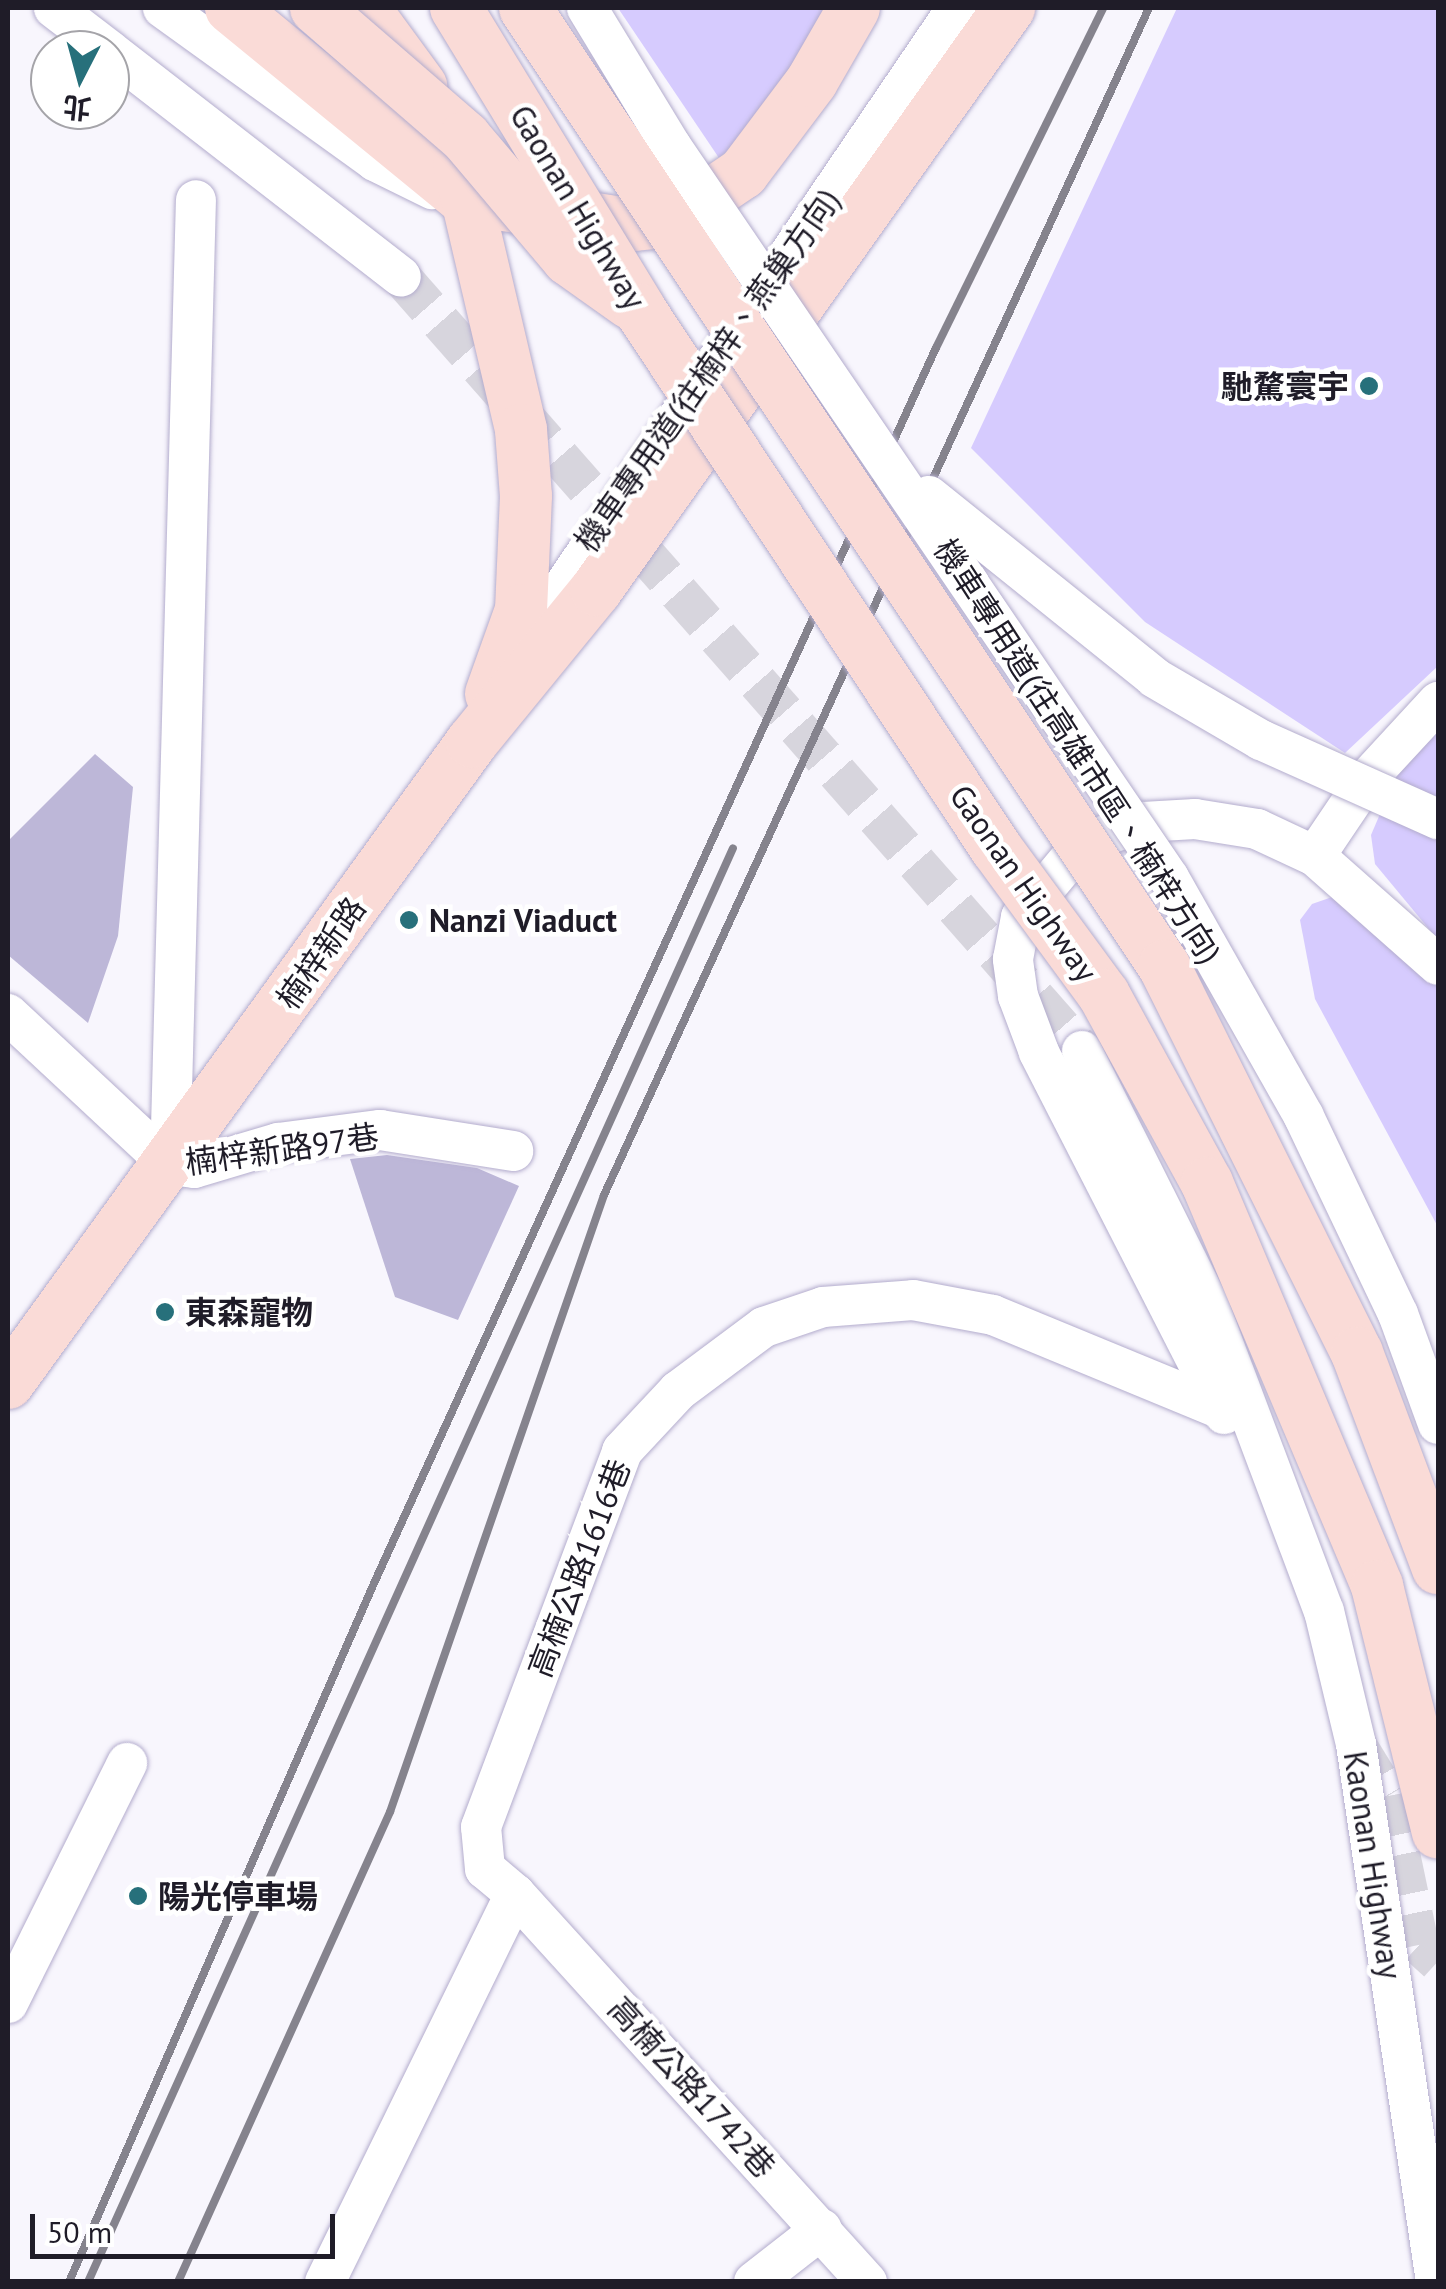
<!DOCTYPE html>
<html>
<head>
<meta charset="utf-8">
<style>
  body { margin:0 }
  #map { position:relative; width:1446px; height:2289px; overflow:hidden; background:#f8f6fd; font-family:"PT Sans","Noto Sans TC",sans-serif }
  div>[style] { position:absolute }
  .green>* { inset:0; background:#d6cbfe }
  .building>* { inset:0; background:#bdb7d8 }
  .minor-tunnel>* { height:40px; margin-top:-20px; transform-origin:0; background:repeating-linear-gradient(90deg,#d7d5dd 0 40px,transparent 0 60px) }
  .roads { filter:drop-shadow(0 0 2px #b3accd) drop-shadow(0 0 2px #b3accd) }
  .minor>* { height:40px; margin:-20px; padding:0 20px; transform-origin:20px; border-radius:20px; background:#fff }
  .major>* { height:52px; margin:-26px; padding:0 26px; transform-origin:26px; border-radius:26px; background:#fadbd7 }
  .rail>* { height:8px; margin:-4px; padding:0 4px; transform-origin:4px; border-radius:4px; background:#85838d }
  .bridges { filter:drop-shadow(0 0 2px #b3accd) drop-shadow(0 0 2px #b3accd) }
  .minor-bridge>* { height:40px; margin:-20px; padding:0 20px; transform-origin:20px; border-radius:20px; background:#fff }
  .major-bridge>* { height:52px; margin:-26px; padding:0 26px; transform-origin:26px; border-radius:26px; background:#fadbd7 }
  .dots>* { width:28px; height:28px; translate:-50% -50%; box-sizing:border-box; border:5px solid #fff; border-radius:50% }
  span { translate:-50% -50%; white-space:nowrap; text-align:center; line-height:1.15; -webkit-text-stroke:9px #fff; paint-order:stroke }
  .street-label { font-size:32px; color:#1f1c28 }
  .poi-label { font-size:32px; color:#1f1c28; font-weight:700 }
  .right { translate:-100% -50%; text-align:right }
  .left { translate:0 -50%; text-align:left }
  .frame { position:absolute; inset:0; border:10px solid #1f1c28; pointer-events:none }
  .north { position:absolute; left:30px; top:30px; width:100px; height:100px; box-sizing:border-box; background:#fff; border:2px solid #a5a4a9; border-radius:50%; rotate:186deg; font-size:28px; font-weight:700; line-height:40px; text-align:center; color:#1f1c28 }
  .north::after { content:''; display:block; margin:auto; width:35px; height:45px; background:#27707b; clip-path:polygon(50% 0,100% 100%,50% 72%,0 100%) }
  .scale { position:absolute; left:30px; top:2214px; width:305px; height:45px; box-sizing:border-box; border:5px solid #1f1c28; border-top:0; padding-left:12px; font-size:30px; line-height:35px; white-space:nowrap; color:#1f1c28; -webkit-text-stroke:8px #fff; paint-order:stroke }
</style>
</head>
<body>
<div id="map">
  <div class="green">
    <i style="clip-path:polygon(618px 8px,833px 8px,753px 129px,719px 158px)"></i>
    <i style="clip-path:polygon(1177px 8px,1438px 8px,1438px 666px,1345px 753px,1145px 622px,971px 448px)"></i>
    <i style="clip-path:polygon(1438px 727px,1438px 940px,1375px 864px,1371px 835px,1398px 772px)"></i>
    <i style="clip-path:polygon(1335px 896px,1438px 986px,1438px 1227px,1315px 999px,1300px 920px,1312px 904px)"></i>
  </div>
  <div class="building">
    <i style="clip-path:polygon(95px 754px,133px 787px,118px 936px,88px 1023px,8px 955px,8px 841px)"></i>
    <i style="clip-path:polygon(387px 1155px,477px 1168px,519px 1186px,458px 1320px,395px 1297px,350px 1159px)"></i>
  </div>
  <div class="minor-tunnel">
    <i style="left:401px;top:277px;width:1031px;rotate:48.66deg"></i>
    <i style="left:1356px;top:1744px;width:61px;rotate:58.4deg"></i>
    <i style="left:1388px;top:1796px;width:152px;rotate:78.2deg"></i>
    <i style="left:1419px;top:1945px;width:25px;rotate:42deg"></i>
  </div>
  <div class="roads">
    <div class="minor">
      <i style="left:54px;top:8px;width:69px;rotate:37.4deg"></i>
      <i style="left:163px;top:8px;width:261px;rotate:35.8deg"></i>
      <i style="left:375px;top:161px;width:64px;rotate:26.2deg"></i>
      <i style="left:110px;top:51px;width:368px;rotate:37.8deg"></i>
      <i style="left:521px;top:649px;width:775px;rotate:-55.78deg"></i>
      <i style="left:1315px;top:856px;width:93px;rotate:-56deg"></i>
      <i style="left:1367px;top:779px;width:105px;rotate:-47.3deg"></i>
      <i style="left:8px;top:1014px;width:221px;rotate:43deg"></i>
      <i style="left:1082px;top:1051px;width:282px;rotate:63.4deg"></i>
      <i style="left:1208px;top:1303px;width:329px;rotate:69.4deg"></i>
      <i style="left:1324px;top:1611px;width:137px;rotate:76.5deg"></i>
      <i style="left:1356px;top:1744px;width:544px;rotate:81.54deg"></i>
      <i style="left:170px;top:1165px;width:965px;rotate:-88.46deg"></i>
      <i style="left:170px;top:1165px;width:24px;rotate:7deg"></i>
      <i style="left:194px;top:1168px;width:88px;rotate:-16.6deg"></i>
      <i style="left:278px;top:1143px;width:103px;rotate:-7.3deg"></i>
      <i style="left:380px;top:1130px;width:135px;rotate:9deg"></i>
      <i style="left:1224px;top:1414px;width:407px;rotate:-117.1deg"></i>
      <i style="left:1039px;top:1052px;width:60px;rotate:-110.6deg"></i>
      <i style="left:1018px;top:996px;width:37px;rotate:-98deg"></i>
      <i style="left:1013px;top:959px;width:43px;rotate:-79.2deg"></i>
      <i style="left:1021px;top:917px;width:97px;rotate:-50deg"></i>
      <i style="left:1083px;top:843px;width:64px;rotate:-19.3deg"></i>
      <i style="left:1143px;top:822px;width:52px;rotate:-3.3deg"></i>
      <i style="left:1195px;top:819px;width:63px;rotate:9.2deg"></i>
      <i style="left:1257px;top:829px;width:64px;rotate:25deg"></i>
      <i style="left:1315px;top:856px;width:164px;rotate:41.5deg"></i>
      <i style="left:515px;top:1894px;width:524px;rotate:47.79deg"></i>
      <i style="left:8px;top:2003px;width:268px;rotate:-63.6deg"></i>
      <i style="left:325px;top:2282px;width:432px;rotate:-63.9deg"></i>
      <i style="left:515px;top:1894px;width:39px;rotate:-140deg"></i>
      <i style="left:485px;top:1869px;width:42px;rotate:-95.4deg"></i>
      <i style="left:481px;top:1827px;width:402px;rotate:-69.4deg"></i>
      <i style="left:622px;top:1451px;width:82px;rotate:-47deg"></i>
      <i style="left:678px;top:1391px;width:107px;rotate:-36.7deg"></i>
      <i style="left:764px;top:1327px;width:62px;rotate:-18.7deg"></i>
      <i style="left:823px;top:1307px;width:90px;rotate:-4.4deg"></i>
      <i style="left:913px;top:1300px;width:81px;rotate:10.6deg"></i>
      <i style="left:993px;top:1315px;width:241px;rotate:22.4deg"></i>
      <i style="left:754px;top:2282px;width:86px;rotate:-37.9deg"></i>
    </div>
    <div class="major">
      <i style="left:231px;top:8px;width:301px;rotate:39.3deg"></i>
      <i style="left:464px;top:199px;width:173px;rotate:8.6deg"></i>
      <i style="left:635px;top:225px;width:37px;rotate:-6deg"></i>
      <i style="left:672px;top:221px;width:86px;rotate:-34.1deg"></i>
      <i style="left:743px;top:173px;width:115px;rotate:-53.1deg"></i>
      <i style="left:812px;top:81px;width:84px;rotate:-60.1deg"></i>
      <i style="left:364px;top:8px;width:97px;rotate:53.8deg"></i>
      <i style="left:459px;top:165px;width:272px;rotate:76.8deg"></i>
      <i style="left:521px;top:430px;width:66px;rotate:85.7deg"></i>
      <i style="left:526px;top:496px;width:114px;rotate:92.5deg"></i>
      <i style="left:521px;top:610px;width:89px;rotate:109.7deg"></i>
      <i style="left:8px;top:1383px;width:791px;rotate:-54.1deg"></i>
      <i style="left:472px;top:742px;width:196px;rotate:-50.8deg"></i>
      <i style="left:596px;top:590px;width:714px;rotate:-54.64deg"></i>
    </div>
  </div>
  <div class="rail">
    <i style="left:69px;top:2282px;width:765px;rotate:-66.42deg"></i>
    <i style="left:375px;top:1581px;width:1355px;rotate:-65.54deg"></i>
    <i style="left:936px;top:348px;width:379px;rotate:-63.8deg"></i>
    <i style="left:88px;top:2282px;width:1572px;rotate:-65.78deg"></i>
    <i style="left:178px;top:2282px;width:516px;rotate:-65.72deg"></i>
    <i style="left:390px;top:1812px;width:653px;rotate:-70.87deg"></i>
    <i style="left:604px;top:1195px;width:1306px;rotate:-65.34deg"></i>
  </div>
  <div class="bridges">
    <div class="minor-bridge">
      <i style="left:587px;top:8px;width:162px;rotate:58.7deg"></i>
      <i style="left:671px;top:146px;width:885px;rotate:55.77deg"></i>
      <i style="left:1169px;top:878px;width:274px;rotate:60.5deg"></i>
      <i style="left:1304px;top:1117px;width:218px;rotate:64.5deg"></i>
      <i style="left:1398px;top:1314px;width:117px;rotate:70deg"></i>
      <i style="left:929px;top:496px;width:290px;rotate:38.8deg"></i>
      <i style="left:1155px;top:678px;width:123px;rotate:30.3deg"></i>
      <i style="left:1261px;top:740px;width:194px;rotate:24.1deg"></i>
    </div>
    <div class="major-bridge">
      <i style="left:316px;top:8px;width:197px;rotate:40.9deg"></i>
      <i style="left:465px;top:137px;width:160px;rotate:49.8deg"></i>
      <i style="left:568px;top:259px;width:76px;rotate:35.4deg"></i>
      <i style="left:456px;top:8px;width:354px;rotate:58.6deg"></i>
      <i style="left:640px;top:310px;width:645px;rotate:56.51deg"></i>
      <i style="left:996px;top:848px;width:182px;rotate:53.7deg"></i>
      <i style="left:1104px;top:995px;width:214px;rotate:61.3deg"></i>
      <i style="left:1207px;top:1183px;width:437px;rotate:67.1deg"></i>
      <i style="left:1377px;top:1586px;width:254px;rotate:76.1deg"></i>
      <i style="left:525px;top:8px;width:1152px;rotate:56.3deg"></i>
      <i style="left:1164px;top:966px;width:432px;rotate:63.5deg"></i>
      <i style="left:1357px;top:1353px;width:230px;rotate:69.4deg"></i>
    </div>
  </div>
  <div class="dots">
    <i style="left:1369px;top:386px;background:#27707b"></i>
    <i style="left:409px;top:920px;background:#27707b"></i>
    <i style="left:165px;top:1312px;background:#27707b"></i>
    <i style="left:138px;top:1896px;background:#27707b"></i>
  </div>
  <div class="street-label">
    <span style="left:578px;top:207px;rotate:59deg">Gaonan Highway</span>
    <span style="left:707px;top:370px;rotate:-55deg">機車專用道(往楠梓、燕巢方向)</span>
    <span style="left:1078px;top:751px;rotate:57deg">機車專用道(往高雄市區、楠梓方向)</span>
    <span style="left:1024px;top:883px;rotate:55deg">Gaonan Highway</span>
    <span style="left:321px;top:953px;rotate:-55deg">楠梓新路</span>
    <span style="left:282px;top:1149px;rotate:-8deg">楠梓新路97巷</span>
    <span style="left:579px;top:1568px;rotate:-69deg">高楠公路1616巷</span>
    <span style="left:1373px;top:1865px;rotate:81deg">Kaonan Highway</span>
    <span style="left:692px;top:2087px;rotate:48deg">高楠公路1742巷</span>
  </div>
  <div class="poi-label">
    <span class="right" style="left:1349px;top:386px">馳騖寰宇</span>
    <span class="left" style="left:429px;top:920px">Nanzi Viaduct</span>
    <span class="left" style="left:185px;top:1312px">東森寵物</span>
    <span class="left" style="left:158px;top:1896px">陽光停車場</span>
  </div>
  <div class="frame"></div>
  <div class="north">北</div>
  <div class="scale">50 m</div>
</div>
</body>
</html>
